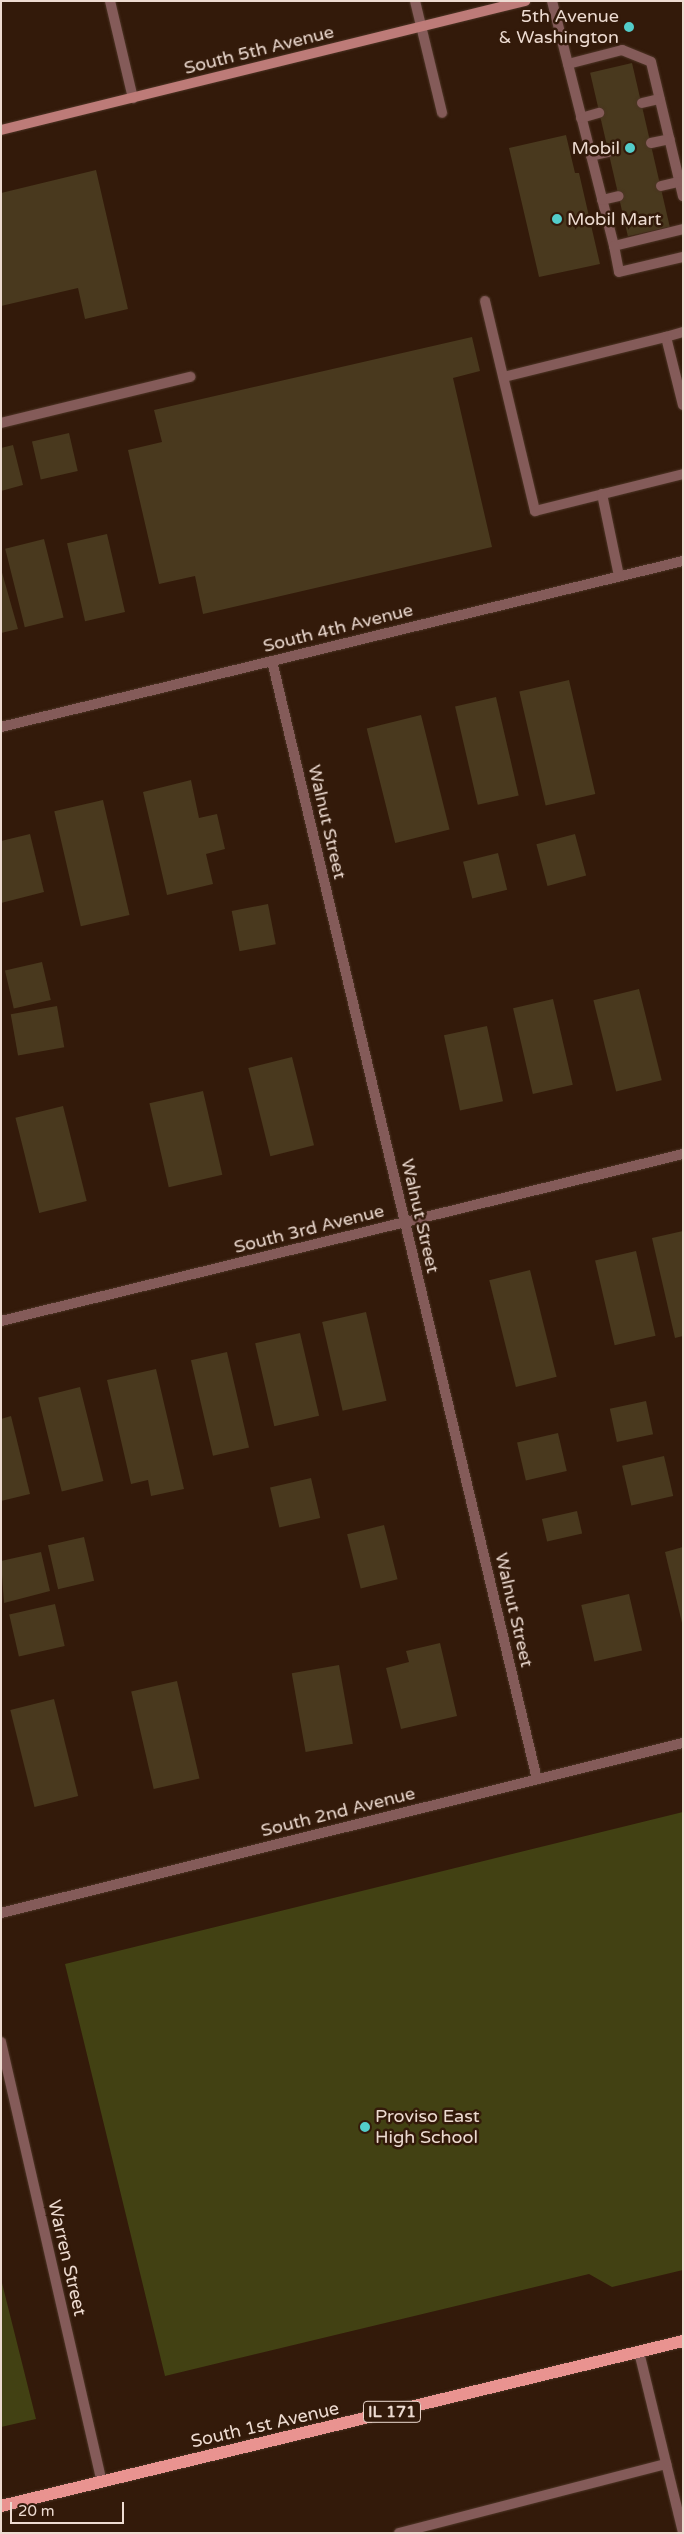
<!DOCTYPE html>
<html>
<head>
<meta charset="utf-8">
<style>
  body { margin:0 }
  #map { position:relative; width:684px; height:2534px; overflow:hidden; background:#331a0a; font-family:"Varela Round",sans-serif }
  div>[style] { position:absolute }
  .green>* { inset:0; background:#424113 }
  .building>* { inset:0; background:#49391e; transform-origin:0 0 }
  .roads { filter:drop-shadow(0 0 1px #4d3526) drop-shadow(0 0 1px #4d3526) }
  .lane>* { height:10px; margin:-5px; padding:0 5px; transform-origin:5px; border-radius:5px; background:#845b59 }
  .street>* { height:10px; margin:-5px; padding:0 5px; transform-origin:5px; border-radius:5px; background:#845b59 }
  .secondary>* { height:10px; margin:-5px; padding:0 5px; transform-origin:5px; border-radius:5px; background:#bd7b78 }
  .primary>* { height:12px; margin:-6px; padding:0 6px; transform-origin:6px; border-radius:6px; background:#e99390 }
  .dots>* { width:14px; height:14px; translate:-50% -50%; box-sizing:border-box; border:2px solid #331a0a; border-radius:50% }
  span { translate:-50% -50%; white-space:nowrap; text-align:center; line-height:1.15; -webkit-text-stroke:5px #331a0a; paint-order:stroke }
  .shield-label span { padding:1px 4px; background:#331a0a; border:1px solid; border-radius:4px; -webkit-text-stroke-width:0 }
  .shield-label { font-size:16px; color:#eddbd1; font-weight:700 }
  .poi-label { font-size:18px; color:#eddbd1 }
  .right { translate:-100% -50%; text-align:right }
  .left { translate:0 -50%; text-align:left }
  .street-label { font-size:18px; color:#eddbd1 }
  .frame { position:absolute; inset:0; border:2px solid #eddbd1; pointer-events:none }
  .scale { position:absolute; left:10px; top:2502px; width:114px; height:22px; box-sizing:border-box; border:2px solid #eddbd1; border-top:0; padding-left:6px; font-size:15px; line-height:18px; white-space:nowrap; color:#eddbd1; -webkit-text-stroke:4px #331a0a; paint-order:stroke }
</style>
</head>
<body>
<div id="map">
  <div class="green">
    <i style="clip-path:polygon(683px 1812px,683px 2270px,612px 2287px,589px 2274px,165px 2376px,65px 1964px)"></i>
    <i style="clip-path:polygon(1px 2279px,36px 2419px,1px 2427px)"></i>
  </div>
  <div class="building">
    <i style="left:632px;top:63px;width:168px;height:43px;rotate:77deg"></i>
    <i style="clip-path:polygon(566px 135px,575px 173px,579px 173px,600px 264px,539px 277px,509px 148px)"></i>
    <i style="clip-path:polygon(96px 170px,128px 309px,85px 319px,78px 288px,1px 306px,1px 193px)"></i>
    <i style="clip-path:polygon(472px 337px,480px 371px,453px 378px,492px 547px,203px 614px,195px 576px,159px 584px,128px 450px,162px 442px,154px 410px)"></i>
    <i style="left:69px;top:433px;width:39px;height:38px;rotate:77deg"></i>
    <i style="clip-path:polygon(13px 445px,23px 485px,1px 491px,1px 448px)"></i>
    <i style="left:107px;top:534px;width:80px;height:41px;rotate:77deg"></i>
    <i style="left:44px;top:539px;width:81px;height:40px;rotate:76deg"></i>
    <i style="clip-path:polygon(1px 569px,18px 629px,1px 633px)"></i>
    <i style="left:569px;top:680px;width:117px;height:51px;rotate:77deg"></i>
    <i style="left:496px;top:697px;width:101px;height:42px;rotate:77deg"></i>
    <i style="left:421px;top:715px;width:118px;height:56px;rotate:76deg"></i>
    <i style="clip-path:polygon(191px 780px,199px 818px,217px 814px,225px 849px,206px 854px,213px 884px,167px 895px,143px 792px)"></i>
    <i style="left:103px;top:800px;width:118px;height:50px;rotate:77deg"></i>
    <i style="clip-path:polygon(30px 834px,44px 892px,1px 903px,1px 841px)"></i>
    <i style="left:575px;top:834px;width:43px;height:40px;rotate:75deg"></i>
    <i style="left:498px;top:853px;width:38px;height:36px;rotate:76deg"></i>
    <i style="left:268px;top:904px;width:41px;height:37px;rotate:79deg"></i>
    <i style="left:42px;top:962px;width:39px;height:38px;rotate:77deg"></i>
    <i style="left:639px;top:989px;width:94px;height:47px;rotate:76deg"></i>
    <i style="left:553px;top:999px;width:88px;height:41px;rotate:77deg"></i>
    <i style="left:57px;top:1006px;width:42px;height:47px;rotate:80deg"></i>
    <i style="left:487px;top:1026px;width:77px;height:44px;rotate:78deg"></i>
    <i style="left:292px;top:1057px;width:91px;height:45px;rotate:76deg"></i>
    <i style="left:203px;top:1091px;width:86px;height:55px;rotate:77deg"></i>
    <i style="left:63px;top:1106px;width:98px;height:49px;rotate:76deg"></i>
    <i style="clip-path:polygon(683px 1231px,683px 1336px,675px 1338px,652px 1238px)"></i>
    <i style="left:636px;top:1251px;width:87px;height:42px;rotate:77deg"></i>
    <i style="left:530px;top:1270px;width:110px;height:42px;rotate:76deg"></i>
    <i style="left:366px;top:1312px;width:91px;height:45px;rotate:77deg"></i>
    <i style="left:300px;top:1333px;width:85px;height:46px;rotate:77deg"></i>
    <i style="left:227px;top:1352px;width:98px;height:37px;rotate:77deg"></i>
    <i style="clip-path:polygon(156px 1369px,184px 1489px,151px 1496px,148px 1480px,131px 1484px,107px 1380px)"></i>
    <i style="left:80px;top:1387px;width:97px;height:43px;rotate:76deg"></i>
    <i style="left:646px;top:1401px;width:34px;height:37px;rotate:78deg"></i>
    <i style="clip-path:polygon(11px 1416px,30px 1494px,1px 1501px,1px 1419px)"></i>
    <i style="left:558px;top:1433px;width:39px;height:42px;rotate:77deg"></i>
    <i style="left:664px;top:1456px;width:41px;height:43px;rotate:77deg"></i>
    <i style="left:311px;top:1478px;width:41px;height:42px;rotate:77deg"></i>
    <i style="left:577px;top:1511px;width:23px;height:36px;rotate:77deg"></i>
    <i style="left:384px;top:1525px;width:56px;height:38px;rotate:76deg"></i>
    <i style="left:84px;top:1537px;width:45px;height:37px;rotate:77deg"></i>
    <i style="clip-path:polygon(683px 1547px,683px 1623px,682px 1623px,665px 1552px)"></i>
    <i style="clip-path:polygon(41px 1552px,50px 1591px,4px 1603px,1px 1561px)"></i>
    <i style="left:629px;top:1594px;width:58px;height:49px;rotate:77deg"></i>
    <i style="left:55px;top:1604px;width:43px;height:47px;rotate:77deg"></i>
    <i style="clip-path:polygon(440px 1643px,457px 1716px,401px 1729px,386px 1668px,409px 1662px,406px 1651px)"></i>
    <i style="left:339px;top:1665px;width:80px;height:48px;rotate:80deg"></i>
    <i style="left:177px;top:1681px;width:100px;height:47px;rotate:77deg"></i>
    <i style="left:54px;top:1699px;width:100px;height:45px;rotate:76deg"></i>
  </div>
  <div class="roads">
    <div class="lane">
      <i style="left:415px;top:1px;width:115px;rotate:76.4deg"></i>
      <i style="left:552px;top:1px;width:253px;rotate:75.8deg"></i>
      <i style="left:614px;top:246px;width:71px;rotate:-13.8deg"></i>
      <i style="left:568px;top:64px;width:56px;rotate:-14.5deg"></i>
      <i style="left:622px;top:50px;width:31px;rotate:22deg"></i>
      <i style="left:651px;top:62px;width:138px;rotate:76.6deg"></i>
      <i style="left:642px;top:103px;width:18px;rotate:-13deg"></i>
      <i style="left:581px;top:118px;width:19px;rotate:-16deg"></i>
      <i style="left:651px;top:143px;width:19px;rotate:-12deg"></i>
      <i style="left:591px;top:156px;width:18px;rotate:-13deg"></i>
      <i style="left:661px;top:186px;width:18px;rotate:-13deg"></i>
      <i style="left:602px;top:200px;width:17px;rotate:-13deg"></i>
      <i style="left:614px;top:246px;width:26px;rotate:79deg"></i>
      <i style="left:619px;top:272px;width:66px;rotate:-13.2deg"></i>
      <i style="left:485px;top:301px;width:216px;rotate:76.6deg"></i>
      <i style="left:535px;top:511px;width:153px;rotate:-14deg"></i>
      <i style="left:683px;top:332px;width:18px;rotate:164deg"></i>
      <i style="left:666px;top:337px;width:70px;rotate:76deg"></i>
      <i style="left:504px;top:377px;width:167px;rotate:-13.9deg"></i>
      <i style="left:1px;top:423px;width:195px;rotate:-13.7deg"></i>
      <i style="left:602px;top:494px;width:84px;rotate:78.3deg"></i>
      <i style="left:639px;top:2352px;width:185px;rotate:76.3deg"></i>
      <i style="left:399px;top:2533px;width:276px;rotate:-14.5deg"></i>
    </div>
    <div class="street">
      <i style="left:110px;top:1px;width:100px;rotate:76.7deg"></i>
      <i style="left:272px;top:661px;width:1149px;rotate:76.67deg"></i>
      <i style="left:1px;top:727px;width:702px;rotate:-13.68deg"></i>
      <i style="left:1px;top:1321px;width:702px;rotate:-13.76deg"></i>
      <i style="left:1px;top:1913px;width:703px;rotate:-14deg"></i>
      <i style="left:1px;top:2042px;width:451px;rotate:77.1deg"></i>
    </div>
    <div class="secondary">
      <i style="left:1px;top:130px;width:540px;rotate:-13.83deg"></i>
    </div>
    <div class="primary">
      <i style="left:1px;top:2506px;width:702px;rotate:-13.6deg"></i>
    </div>
  </div>
  <div class="dots">
    <i style="left:629px;top:27px;background:#53cdca"></i>
    <i style="left:630px;top:148px;background:#53cdca"></i>
    <i style="left:557px;top:219px;background:#53cdca"></i>
    <i style="left:365px;top:2127px;background:#53cdca"></i>
  </div>
  <div class="shield-label">
    <span style="left:392px;top:2412px">IL 171</span>
  </div>
  <div class="poi-label">
    <span class="right" style="left:619px;top:27px">5th Avenue<br>&amp; Washington</span>
    <span class="right" style="left:620px;top:148px">Mobil</span>
    <span class="left" style="left:567px;top:219px">Mobil Mart</span>
    <span class="left" style="left:375px;top:2127px">Proviso East<br>High School</span>
  </div>
  <div class="street-label">
    <span style="left:259px;top:50px;rotate:-14deg">South 5th Avenue</span>
    <span style="left:338px;top:628px;rotate:-14deg">South 4th Avenue</span>
    <span style="left:327px;top:822px;rotate:77deg">Walnut Street</span>
    <span style="left:420px;top:1216px;rotate:77deg">Walnut Street</span>
    <span style="left:309px;top:1229px;rotate:-14deg">South 3rd Avenue</span>
    <span style="left:514px;top:1610px;rotate:77deg">Walnut Street</span>
    <span style="left:338px;top:1812px;rotate:-14deg">South 2nd Avenue</span>
    <span style="left:67px;top:2258px;rotate:77deg">Warren Street</span>
    <span style="left:265px;top:2425px;rotate:-13deg">South 1st Avenue</span>
  </div>
  <div class="frame"></div>
  <div class="scale">20 m</div>
</div>
</body>
</html>
